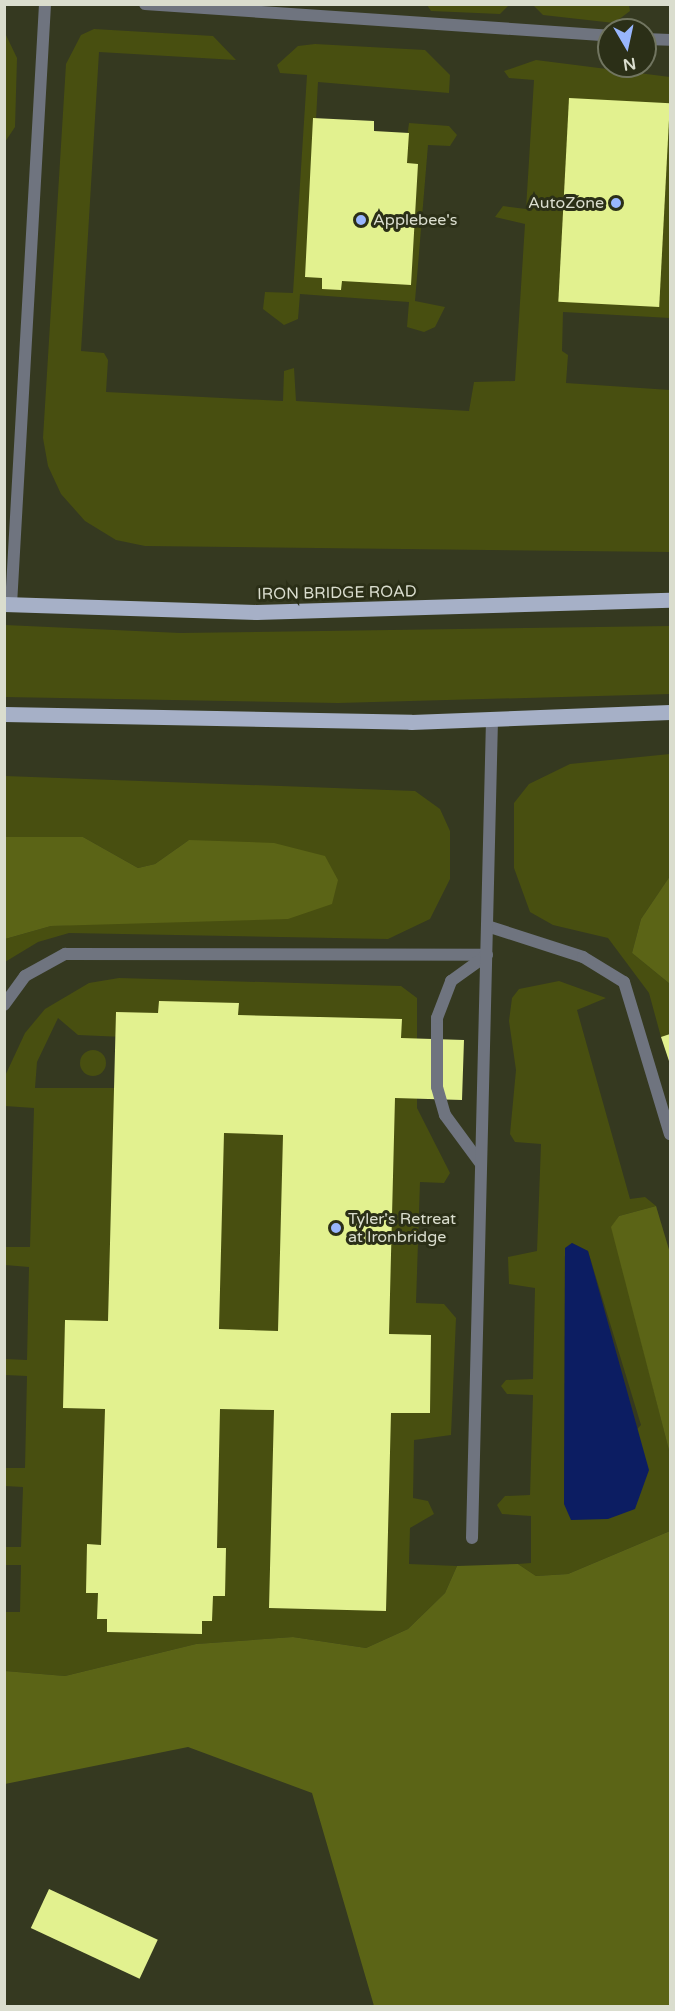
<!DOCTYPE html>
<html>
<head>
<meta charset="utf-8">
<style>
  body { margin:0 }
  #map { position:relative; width:675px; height:2011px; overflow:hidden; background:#353920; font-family:"Varela Round",sans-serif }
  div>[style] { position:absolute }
  .green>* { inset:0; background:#484f10 }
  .round { border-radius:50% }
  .forest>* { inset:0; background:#5b6416 }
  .water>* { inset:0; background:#0c1d62 }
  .building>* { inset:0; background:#e2f18f; transform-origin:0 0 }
  .service>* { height:12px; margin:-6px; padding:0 6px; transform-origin:6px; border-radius:6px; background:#6f747f }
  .primary>* { height:15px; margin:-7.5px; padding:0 7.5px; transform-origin:7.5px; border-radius:7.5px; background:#a6b0c7 }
  .dots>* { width:16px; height:16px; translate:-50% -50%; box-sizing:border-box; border:3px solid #2b2f17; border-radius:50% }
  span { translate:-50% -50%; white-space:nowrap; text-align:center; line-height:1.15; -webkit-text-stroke:6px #2b2f17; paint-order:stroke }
  .poi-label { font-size:16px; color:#daddce }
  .right { translate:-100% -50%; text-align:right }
  .left { translate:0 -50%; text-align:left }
  .street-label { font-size:16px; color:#daddce }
  .frame { position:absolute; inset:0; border:6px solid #daddce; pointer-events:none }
  .north { position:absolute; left:597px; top:18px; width:60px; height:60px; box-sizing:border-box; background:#2b2f17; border:2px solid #717560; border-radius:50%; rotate:171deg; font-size:16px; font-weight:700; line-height:24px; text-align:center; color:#daddce }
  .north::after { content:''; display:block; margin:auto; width:21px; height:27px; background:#98b6fd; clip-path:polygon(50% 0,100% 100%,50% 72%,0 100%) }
</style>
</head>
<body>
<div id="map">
  <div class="green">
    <i style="clip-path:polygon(427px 5px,509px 5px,500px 14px,431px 11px)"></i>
    <i style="clip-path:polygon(533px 5px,629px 5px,630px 11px,614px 23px,543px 15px)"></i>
    <i style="clip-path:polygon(94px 29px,213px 36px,236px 60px,99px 52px,81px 351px,104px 353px,108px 360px,106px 392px,283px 401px,284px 371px,294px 368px,296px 401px,469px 411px,474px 382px,515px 381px,525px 224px,495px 217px,503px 206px,526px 209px,534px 80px,509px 78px,504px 71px,536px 60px,670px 77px,670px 318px,563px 312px,562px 351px,568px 355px,566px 383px,670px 390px,670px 552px,145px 546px,116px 540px,85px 521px,61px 494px,48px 466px,43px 438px,66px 64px,81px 35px)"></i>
    <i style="clip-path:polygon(5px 33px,17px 58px,15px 127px,5px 142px)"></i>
    <i style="clip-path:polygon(315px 44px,425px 50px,450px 75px,449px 93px,318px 82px,308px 272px,403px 168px,409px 123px,449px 126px,457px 135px,450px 146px,428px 145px,415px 301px,445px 307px,435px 327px,424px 332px,407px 327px,409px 302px,300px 294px,298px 319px,284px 325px,263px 309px,265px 292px,293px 293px,307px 75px,280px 73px,277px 65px,298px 46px)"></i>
    <i style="clip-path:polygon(5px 625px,180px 633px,670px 626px,670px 694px,338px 703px,5px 697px)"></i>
    <i style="clip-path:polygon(670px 754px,670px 876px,641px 919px,632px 953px,670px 984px,669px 1040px,661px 1037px,649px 993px,608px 938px,553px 925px,530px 912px,514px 868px,514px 803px,529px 784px,570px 764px)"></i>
    <i style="clip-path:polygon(5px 776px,415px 791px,440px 809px,450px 831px,450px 879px,430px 919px,388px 939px,69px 933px,38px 942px,5px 962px,5px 939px,51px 926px,124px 922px,189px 840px,155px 864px,138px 868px,83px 837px,5px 837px)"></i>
    <i style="clip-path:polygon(evenodd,119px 978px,401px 986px,417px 998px,417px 1108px,450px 1173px,444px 1183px,420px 1182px,416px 1303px,444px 1304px,456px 1318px,451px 1435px,414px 1440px,413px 1498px,428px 1501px,434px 1514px,410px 1528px,409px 1564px,457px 1566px,445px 1593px,408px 1629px,366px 1648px,293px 1637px,196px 1644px,65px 1676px,5px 1671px,5px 1612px,20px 1612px,21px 1565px,5px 1565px,5px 1547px,21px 1547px,23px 1487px,5px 1486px,5px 1468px,25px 1468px,27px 1376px,5px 1375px,5px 1359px,27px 1360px,29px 1267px,5px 1265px,5px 1247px,30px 1247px,34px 1108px,5px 1106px,5px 1076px,25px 1033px,45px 1009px,89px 983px,119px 978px,58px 1018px,78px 1035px,124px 1037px,114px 1088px,35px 1088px,37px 1062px,58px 1018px)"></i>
    <i style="clip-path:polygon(evenodd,559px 981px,606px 998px,577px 1010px,630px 1199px,645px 1197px,656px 1206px,619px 1216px,612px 1227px,670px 1454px,670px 1531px,568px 1574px,536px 1576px,518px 1564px,531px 1563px,531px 1516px,502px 1514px,497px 1505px,505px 1496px,530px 1495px,533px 1395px,507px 1394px,501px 1386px,506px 1380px,533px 1379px,535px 1288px,509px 1284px,508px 1257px,537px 1251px,541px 1144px,515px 1142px,510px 1134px,516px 1070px,509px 1021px,512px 998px,519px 989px,559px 981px,572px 1243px,588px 1251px,641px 1425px,564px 1504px,565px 1249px,572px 1243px)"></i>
    <i class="round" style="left:80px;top:1050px;width:26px;height:26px"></i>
  </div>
  <div class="forest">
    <i style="clip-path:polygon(5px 837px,83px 837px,138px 868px,155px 864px,189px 840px,274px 843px,325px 856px,338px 880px,332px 904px,288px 919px,51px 926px,5px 939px)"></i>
    <i style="clip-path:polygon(670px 876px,670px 984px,632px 953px,641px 919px)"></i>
    <i style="clip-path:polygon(656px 1206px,670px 1253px,670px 1454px,611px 1227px,619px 1216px)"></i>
    <i style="clip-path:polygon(670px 1531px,670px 2006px,374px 2006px,312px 1793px,188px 1747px,5px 1784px,5px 1671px,65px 1676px,196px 1644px,293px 1637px,366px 1648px,408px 1629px,445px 1593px,457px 1566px,518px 1564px,536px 1576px,568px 1574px)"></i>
  </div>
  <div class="water">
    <i style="clip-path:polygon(572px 1243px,588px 1251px,649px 1470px,635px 1509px,608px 1519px,571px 1520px,564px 1504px,565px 1248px)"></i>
  </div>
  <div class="building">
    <i style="left:569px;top:98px;width:101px;height:204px;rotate:3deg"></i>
    <i style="clip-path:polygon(313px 118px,374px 121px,374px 131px,409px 133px,407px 163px,418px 164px,411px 285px,342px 281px,341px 290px,322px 289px,322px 278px,305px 277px)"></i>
    <i style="clip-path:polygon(evenodd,159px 1001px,239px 1003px,238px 1015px,402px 1019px,401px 1038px,464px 1040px,462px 1100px,395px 1098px,389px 1334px,431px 1335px,430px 1413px,391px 1413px,386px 1611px,269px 1608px,274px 1410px,220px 1409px,217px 1548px,226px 1548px,225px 1596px,213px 1596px,212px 1621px,202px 1621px,202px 1634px,107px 1632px,107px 1619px,97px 1619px,98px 1593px,86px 1593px,87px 1544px,101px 1545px,105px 1409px,63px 1408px,65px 1320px,108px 1321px,116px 1012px,158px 1013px,159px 1001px,224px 1133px,283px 1135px,278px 1331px,219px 1329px,224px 1133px)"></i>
    <i style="clip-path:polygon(670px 1034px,670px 1064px,661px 1037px)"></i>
    <i style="left:49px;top:1889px;width:120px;height:43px;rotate:25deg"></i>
  </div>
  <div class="service">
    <i style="left:145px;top:4px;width:465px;rotate:3.9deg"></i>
    <i style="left:645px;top:39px;width:25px;rotate:2deg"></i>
    <i style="left:11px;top:605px;width:602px;rotate:-86.76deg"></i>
    <i style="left:487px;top:926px;width:101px;rotate:17.9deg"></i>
    <i style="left:583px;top:957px;width:48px;rotate:31.4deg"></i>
    <i style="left:624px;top:982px;width:159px;rotate:73.2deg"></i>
    <i style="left:4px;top:1005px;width:36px;rotate:-54deg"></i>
    <i style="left:25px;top:976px;width:46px;rotate:-28.8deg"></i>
    <i style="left:65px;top:954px;width:422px;rotate:0.1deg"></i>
    <i style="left:481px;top:1164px;width:61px;rotate:-126.3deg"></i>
    <i style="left:445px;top:1115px;width:29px;rotate:-106deg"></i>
    <i style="left:437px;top:1087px;width:69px;rotate:-90deg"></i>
    <i style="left:437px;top:1018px;width:40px;rotate:-69deg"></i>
    <i style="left:451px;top:981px;width:44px;rotate:-35.8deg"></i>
    <i style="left:472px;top:1538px;width:819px;rotate:-88.6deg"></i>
  </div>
  <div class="primary">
    <i style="left:4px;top:604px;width:252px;rotate:1.8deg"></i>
    <i style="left:256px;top:612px;width:414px;rotate:-1.7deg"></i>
    <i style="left:4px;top:714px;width:407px;rotate:1.1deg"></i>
    <i style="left:411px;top:722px;width:259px;rotate:-2.2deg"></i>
  </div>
  <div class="dots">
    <i style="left:616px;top:203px;background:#98b6fd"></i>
    <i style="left:361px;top:220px;background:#98b6fd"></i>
    <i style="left:336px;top:1228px;background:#98b6fd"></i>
  </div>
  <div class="poi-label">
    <span class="right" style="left:604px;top:203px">AutoZone</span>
    <span class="left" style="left:373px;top:220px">Applebee's</span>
    <span class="left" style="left:348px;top:1228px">Tyler's Retreat<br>at Ironbridge</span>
  </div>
  <div class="street-label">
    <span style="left:337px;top:593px;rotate:-1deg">IRON BRIDGE ROAD</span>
  </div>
  <div class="frame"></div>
  <div class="north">N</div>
</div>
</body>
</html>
